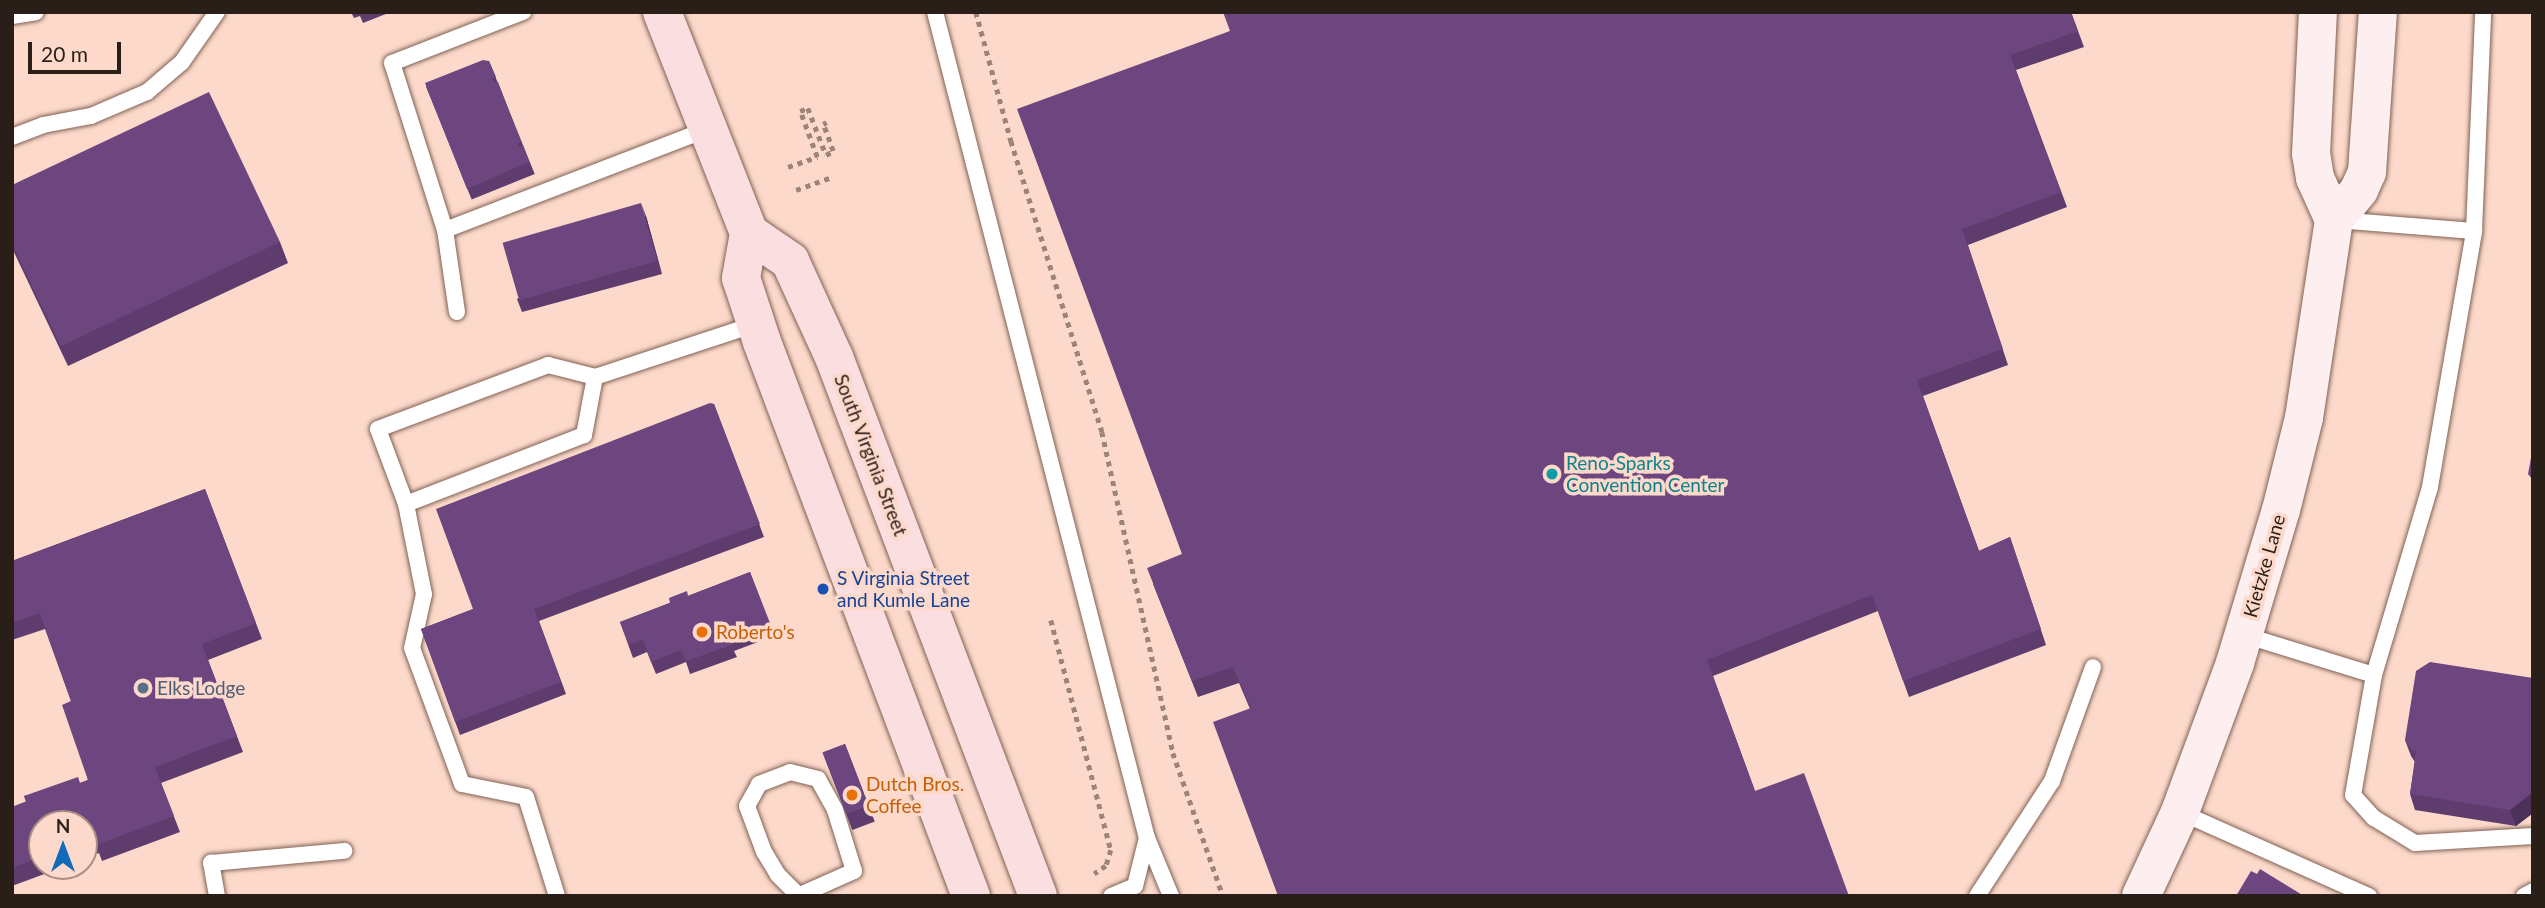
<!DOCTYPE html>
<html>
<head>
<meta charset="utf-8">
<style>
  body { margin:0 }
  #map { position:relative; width:2545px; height:908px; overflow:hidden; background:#fcd9ca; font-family:Lato,sans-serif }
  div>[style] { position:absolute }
  .path>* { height:4.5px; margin-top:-2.25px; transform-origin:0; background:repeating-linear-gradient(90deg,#9c8479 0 5px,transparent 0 10px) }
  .roads { filter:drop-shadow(0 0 2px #806255) drop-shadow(0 0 2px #806255) }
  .lane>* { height:16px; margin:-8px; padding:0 8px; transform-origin:8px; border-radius:8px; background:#fff }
  .secondary>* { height:38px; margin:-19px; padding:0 19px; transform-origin:19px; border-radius:19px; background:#fdeeef }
  .primary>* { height:38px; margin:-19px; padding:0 19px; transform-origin:19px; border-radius:19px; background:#fbdee0 }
  .wall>* { inset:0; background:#5e3c6d; transform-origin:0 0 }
  .shaded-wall>* { inset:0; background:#4c3159 }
  .building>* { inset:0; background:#6d467f; transform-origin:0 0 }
  .dots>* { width:19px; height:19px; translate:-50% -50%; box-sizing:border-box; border:4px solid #fcd9ca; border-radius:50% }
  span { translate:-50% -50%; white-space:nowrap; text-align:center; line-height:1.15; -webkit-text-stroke:7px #fcd9ca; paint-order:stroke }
  .street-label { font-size:19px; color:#2a1e18 }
  .culture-label { font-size:19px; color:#0d838f }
  .left { translate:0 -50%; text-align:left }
  .transit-label { font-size:19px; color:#164399 }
  .food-label { font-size:19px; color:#c56008 }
  .service-label { font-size:19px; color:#4e5e75 }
  .frame { position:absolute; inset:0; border:14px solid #2a1e18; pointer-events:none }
  .north { position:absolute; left:28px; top:810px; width:70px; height:70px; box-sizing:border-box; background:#fcd9ca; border:2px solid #a88e83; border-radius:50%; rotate:0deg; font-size:19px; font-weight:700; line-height:28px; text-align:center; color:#2a1e18 }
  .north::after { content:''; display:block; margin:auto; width:24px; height:32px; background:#126bb8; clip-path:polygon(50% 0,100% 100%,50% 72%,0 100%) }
  .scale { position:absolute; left:28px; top:42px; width:93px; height:32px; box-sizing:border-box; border:4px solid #2a1e18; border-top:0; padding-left:9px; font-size:21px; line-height:24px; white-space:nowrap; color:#2a1e18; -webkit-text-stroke:5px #fcd9ca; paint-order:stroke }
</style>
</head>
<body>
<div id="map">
  <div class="path">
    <i style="left:976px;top:12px;width:134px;rotate:74.8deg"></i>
    <i style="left:1011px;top:141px;width:305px;rotate:72.6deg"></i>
    <i style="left:1102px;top:432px;width:329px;rotate:77.5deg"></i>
    <i style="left:1173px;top:753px;width:151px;rotate:70.7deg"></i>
    <i style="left:788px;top:167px;width:31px;rotate:-19deg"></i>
    <i style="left:817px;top:157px;width:49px;rotate:-110.3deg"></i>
    <i style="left:800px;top:111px;width:9px;rotate:-21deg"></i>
    <i style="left:808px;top:108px;width:50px;rotate:69deg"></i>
    <i style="left:826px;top:155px;width:8px;rotate:-30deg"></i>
    <i style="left:833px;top:151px;width:29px;rotate:-110deg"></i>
    <i style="left:823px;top:124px;width:4px;rotate:-27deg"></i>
    <i style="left:796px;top:190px;width:37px;rotate:-20deg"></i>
    <i style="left:1051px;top:620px;width:238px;rotate:75.4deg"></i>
    <i style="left:1111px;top:850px;width:17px;rotate:107deg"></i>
    <i style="left:1106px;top:866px;width:14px;rotate:146deg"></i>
  </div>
  <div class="roads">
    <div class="lane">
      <i style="left:935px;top:12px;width:853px;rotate:75.61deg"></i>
      <i style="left:1147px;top:838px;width:49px;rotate:104deg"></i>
      <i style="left:1135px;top:886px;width:26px;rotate:157deg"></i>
      <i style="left:12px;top:16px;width:24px;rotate:-9deg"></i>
      <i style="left:12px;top:137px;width:33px;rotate:-21deg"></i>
      <i style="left:43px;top:125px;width:49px;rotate:-10.6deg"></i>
      <i style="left:91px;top:116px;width:61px;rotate:-23.2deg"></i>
      <i style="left:147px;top:92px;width:46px;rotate:-40.6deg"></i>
      <i style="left:182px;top:62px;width:61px;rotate:-55deg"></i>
      <i style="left:2337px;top:220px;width:137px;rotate:4.6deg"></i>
      <i style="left:445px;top:230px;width:282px;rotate:-21deg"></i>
      <i style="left:457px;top:312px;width:83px;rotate:-98.3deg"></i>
      <i style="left:445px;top:230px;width:175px;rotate:-107.6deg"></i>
      <i style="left:392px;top:63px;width:141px;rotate:-21.3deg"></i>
      <i style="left:595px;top:377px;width:59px;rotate:100.7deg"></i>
      <i style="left:584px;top:435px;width:191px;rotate:158.8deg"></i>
      <i style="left:406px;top:504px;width:80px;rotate:-110.5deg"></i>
      <i style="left:378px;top:429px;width:182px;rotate:-20.6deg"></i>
      <i style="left:548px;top:365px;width:49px;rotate:14.3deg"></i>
      <i style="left:595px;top:377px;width:169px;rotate:-18.2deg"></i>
      <i style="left:406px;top:504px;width:92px;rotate:78.7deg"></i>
      <i style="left:424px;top:594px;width:55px;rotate:102.5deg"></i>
      <i style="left:412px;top:648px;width:145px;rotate:69.8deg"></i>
      <i style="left:462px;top:784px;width:65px;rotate:11.5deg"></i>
      <i style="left:526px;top:797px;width:104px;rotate:72.6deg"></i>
      <i style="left:2244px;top:635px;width:136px;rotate:17.1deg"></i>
      <i style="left:2374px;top:675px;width:122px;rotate:99.9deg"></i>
      <i style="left:2353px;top:795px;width:31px;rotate:48deg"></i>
      <i style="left:2374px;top:818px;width:48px;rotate:31.4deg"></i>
      <i style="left:2415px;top:843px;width:118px;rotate:-3.4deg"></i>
      <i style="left:2374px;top:675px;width:196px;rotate:-73.4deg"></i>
      <i style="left:2430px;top:487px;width:260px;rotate:-80.2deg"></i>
      <i style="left:2474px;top:231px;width:219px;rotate:-87.6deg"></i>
      <i style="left:2180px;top:812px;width:207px;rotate:24deg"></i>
      <i style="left:1147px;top:838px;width:63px;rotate:67.5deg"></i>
      <i style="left:797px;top:894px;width:27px;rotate:-135deg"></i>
      <i style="left:778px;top:875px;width:27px;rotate:-121deg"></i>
      <i style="left:764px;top:852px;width:49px;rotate:-110.3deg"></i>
      <i style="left:747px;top:806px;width:25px;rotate:-61deg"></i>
      <i style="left:759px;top:784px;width:33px;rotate:-21deg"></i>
      <i style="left:790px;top:772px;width:29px;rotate:14deg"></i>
      <i style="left:818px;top:779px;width:35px;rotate:61deg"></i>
      <i style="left:835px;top:810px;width:64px;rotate:72.7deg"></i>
      <i style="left:854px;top:871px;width:61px;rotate:155.9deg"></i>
      <i style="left:217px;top:896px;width:34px;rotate:-100deg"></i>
      <i style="left:211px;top:863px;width:134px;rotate:-5.2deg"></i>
      <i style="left:1977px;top:896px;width:137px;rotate:-56.9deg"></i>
      <i style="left:2052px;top:781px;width:121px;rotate:-70.2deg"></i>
      <i style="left:2524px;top:896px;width:10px;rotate:-29deg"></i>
    </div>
    <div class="secondary">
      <i style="left:2334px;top:220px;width:39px;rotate:-50deg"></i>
      <i style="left:2359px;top:190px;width:20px;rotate:-66deg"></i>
      <i style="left:2367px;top:172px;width:160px;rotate:-86.1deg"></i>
      <i style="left:2141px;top:896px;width:93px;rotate:-65.1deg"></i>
      <i style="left:2180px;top:812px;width:159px;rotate:-69.7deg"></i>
      <i style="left:2235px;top:663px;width:160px;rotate:-73.3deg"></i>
      <i style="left:2281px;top:510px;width:95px;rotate:-76deg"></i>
      <i style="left:2304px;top:418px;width:200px;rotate:-81.4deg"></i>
      <i style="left:2334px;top:220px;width:46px;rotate:-114.3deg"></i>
      <i style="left:2315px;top:178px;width:24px;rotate:-99deg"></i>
      <i style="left:2311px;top:154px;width:142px;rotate:-87.2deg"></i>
    </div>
    <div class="primary">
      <i style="left:662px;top:12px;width:238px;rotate:68.5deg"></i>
      <i style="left:749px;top:233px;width:46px;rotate:100.1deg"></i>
      <i style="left:741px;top:278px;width:67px;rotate:71.8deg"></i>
      <i style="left:762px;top:342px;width:592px;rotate:69.33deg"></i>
      <i style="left:749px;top:233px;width:50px;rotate:34.3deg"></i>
      <i style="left:790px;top:261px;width:106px;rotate:65.4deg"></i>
      <i style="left:834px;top:357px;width:576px;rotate:69.27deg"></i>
    </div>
  </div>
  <div class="wall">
    <i style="clip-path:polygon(351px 12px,391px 12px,363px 23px,360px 16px,354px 18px)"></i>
    <i style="clip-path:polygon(2071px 12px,2084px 47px,2016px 70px,2067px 207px,1968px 245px,2008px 365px,1923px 396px,1979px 551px,2010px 537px,2046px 645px,1909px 697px,1878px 611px,1713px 676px,1755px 791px,1849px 896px,1250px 709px,1239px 683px,1198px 697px,1153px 584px,1182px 554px,1229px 31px)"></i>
    <i style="left:489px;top:61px;width:122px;height:68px;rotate:68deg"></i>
    <i style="clip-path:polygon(12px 185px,280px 242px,288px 263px,68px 366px,12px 248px)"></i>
    <i style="clip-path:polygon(646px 216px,662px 274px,522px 312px,517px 299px)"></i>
    <i style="clip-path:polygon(714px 404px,764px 537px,539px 621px,566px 694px,460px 735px,421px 629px,473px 609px)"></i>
    <i style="clip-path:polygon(205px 489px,262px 639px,208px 660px,243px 752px,161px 783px,180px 832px,102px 861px,99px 853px,84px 859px,84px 824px,42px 824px,42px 866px,66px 866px,12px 886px,12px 807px,26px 802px,24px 796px,80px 783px,88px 780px,71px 701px,45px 629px,12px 640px,12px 561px)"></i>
    <i style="clip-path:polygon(750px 572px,774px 636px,734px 651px,737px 657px,690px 674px,686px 662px,656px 674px,647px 652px,633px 658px,620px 622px)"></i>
    <i style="clip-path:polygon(2533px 678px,2533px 813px,2516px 826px,2415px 810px,2410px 794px,2415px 762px,2411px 756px,2405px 740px)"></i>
    <i style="left:845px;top:744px;width:83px;height:24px;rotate:69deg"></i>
  </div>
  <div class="shaded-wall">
    <i style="clip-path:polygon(641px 203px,646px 216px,662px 274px,658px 261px)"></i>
    <i style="clip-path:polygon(2533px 792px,2533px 813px,2516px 826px,2510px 810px)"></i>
  </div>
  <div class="building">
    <i style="clip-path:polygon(1223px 12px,2071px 12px,2078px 31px,2010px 55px,2061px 192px,1962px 229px,2003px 349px,1917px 380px,1979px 551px,2010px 537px,2041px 629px,1903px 681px,1872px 595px,1707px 660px,1755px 791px,1804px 773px,1849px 896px,1278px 896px,1213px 722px,1251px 708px,1233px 667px,1192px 681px,1147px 568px,1182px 554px,1017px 109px,1230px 31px)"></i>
    <i style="clip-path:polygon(483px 60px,489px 61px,496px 77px,492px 78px,494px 83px,498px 82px,521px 142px,517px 144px,519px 147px,523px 145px,529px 162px,467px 189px,425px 83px)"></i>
    <i style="clip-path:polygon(209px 92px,280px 242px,61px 346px,12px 244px,12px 185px)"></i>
    <i style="left:641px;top:203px;width:60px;height:144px;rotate:74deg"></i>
    <i style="clip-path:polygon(710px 403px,714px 404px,760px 524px,534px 609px,561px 682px,455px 722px,421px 629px,473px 609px,436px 509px)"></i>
    <i style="clip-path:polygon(2533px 447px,2533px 480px,2528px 474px)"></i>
    <i style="clip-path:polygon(205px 489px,256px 623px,202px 644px,237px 736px,155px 767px,174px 816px,96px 845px,94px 838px,84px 841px,84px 824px,42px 824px,42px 857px,12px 868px,12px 807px,27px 801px,24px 796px,78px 777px,80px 783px,88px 780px,62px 705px,71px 701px,40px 613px,12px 623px,12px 561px)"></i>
    <i style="clip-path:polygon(750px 572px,770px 623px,730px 639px,732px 645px,686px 661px,681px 650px,651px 662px,643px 639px,629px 645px,620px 622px,670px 603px,669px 598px,687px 591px,688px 596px)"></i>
    <i style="clip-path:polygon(2430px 662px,2533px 678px,2533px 792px,2510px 810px,2410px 794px,2416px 751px,2412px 751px,2405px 740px,2416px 671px)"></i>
    <i style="left:845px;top:744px;width:66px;height:24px;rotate:69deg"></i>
    <i style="clip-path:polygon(2260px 869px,2304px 896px,2236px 896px,2251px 871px,2257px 874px)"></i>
  </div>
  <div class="dots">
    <i style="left:1552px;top:474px;background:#0f9aa8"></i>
    <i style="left:823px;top:589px;background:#1a4fb4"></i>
    <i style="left:702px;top:632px;background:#e8710a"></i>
    <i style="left:143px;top:688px;background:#5c6f8a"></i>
    <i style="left:852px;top:795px;background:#e8710a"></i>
  </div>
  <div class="street-label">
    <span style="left:871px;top:455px;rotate:69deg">South Virginia Street</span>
    <span style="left:2264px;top:566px;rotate:-74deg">Kietzke Lane</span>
  </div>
  <div class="culture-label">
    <span class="left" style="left:1566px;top:474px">Reno-Sparks<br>Convention Center</span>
  </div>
  <div class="transit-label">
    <span class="left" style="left:837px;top:589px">S Virginia Street<br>and Kumle Lane</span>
  </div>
  <div class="food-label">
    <span class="left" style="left:716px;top:632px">Roberto's</span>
    <span class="left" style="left:866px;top:795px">Dutch Bros.<br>Coffee</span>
  </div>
  <div class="service-label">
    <span class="left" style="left:157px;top:688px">Elks Lodge</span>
  </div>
  <div class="frame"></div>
  <div class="north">N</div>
  <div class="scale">20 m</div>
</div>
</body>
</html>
